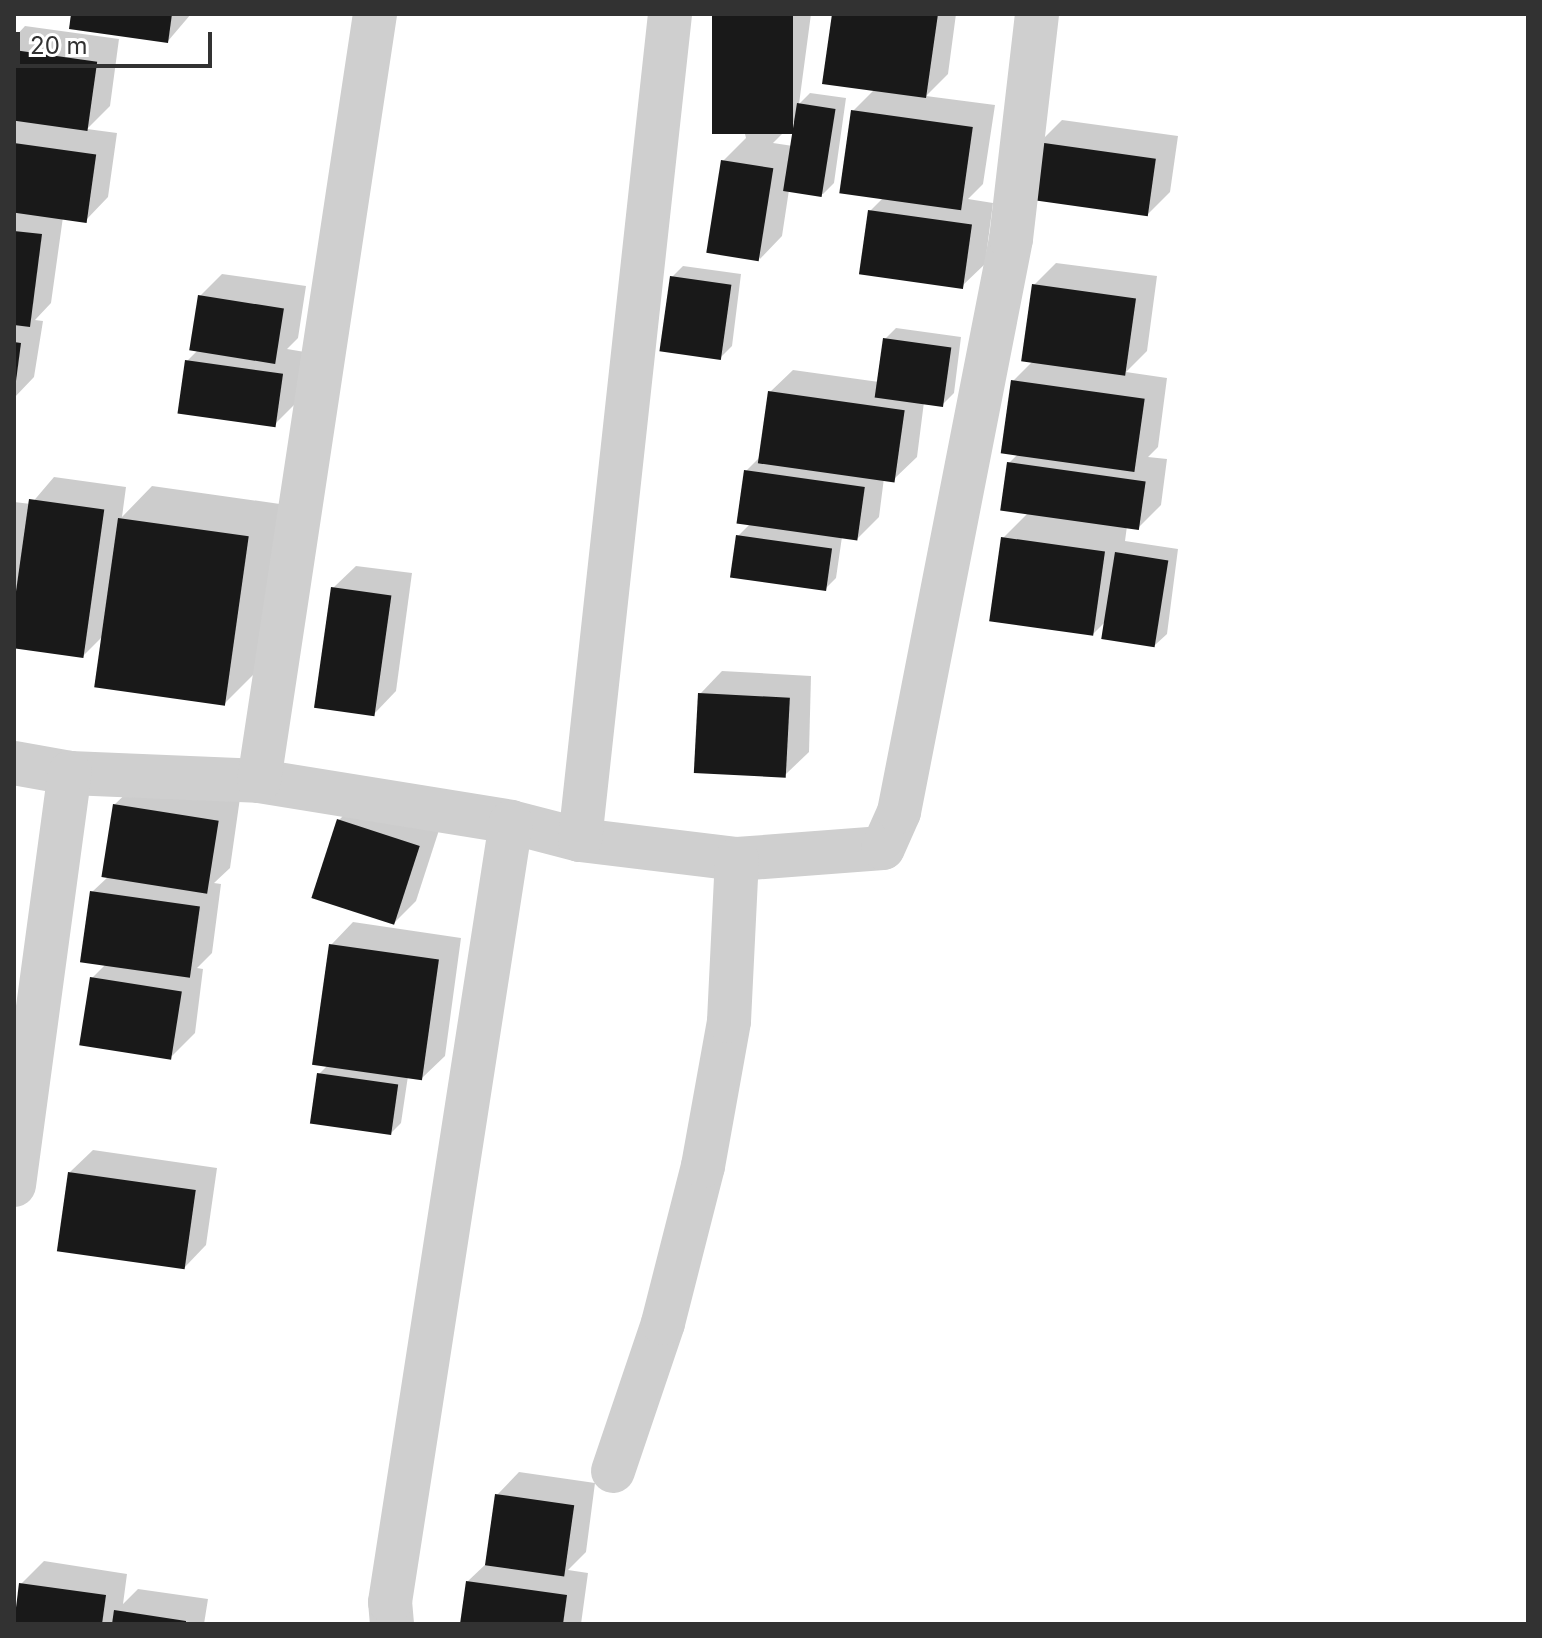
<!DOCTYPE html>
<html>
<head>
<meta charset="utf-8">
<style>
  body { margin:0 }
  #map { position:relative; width:1542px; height:1638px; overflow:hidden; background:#fff; font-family:Inter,sans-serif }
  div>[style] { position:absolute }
  .shadow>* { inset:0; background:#0003 }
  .building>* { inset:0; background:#191919; transform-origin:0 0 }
  .minor>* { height:44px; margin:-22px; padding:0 22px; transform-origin:22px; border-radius:22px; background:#cfcfcf }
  span { translate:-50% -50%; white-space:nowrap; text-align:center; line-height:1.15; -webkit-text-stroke:8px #fff; paint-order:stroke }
  .frame { position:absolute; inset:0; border:16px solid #323232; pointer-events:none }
  .scale { position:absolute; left:16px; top:32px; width:196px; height:36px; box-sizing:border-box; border:4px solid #323232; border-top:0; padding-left:10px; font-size:24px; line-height:28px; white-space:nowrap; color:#323232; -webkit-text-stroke:6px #fff; paint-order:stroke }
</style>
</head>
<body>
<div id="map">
  <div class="shadow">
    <i style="clip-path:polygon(73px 14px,191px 14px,168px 41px)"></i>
    <i style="clip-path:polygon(evenodd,714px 14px,811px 14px,799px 104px,810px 93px,846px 98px,834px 183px,823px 194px,789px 190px,782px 236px,760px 259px,723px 161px,746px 138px,714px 14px,797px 119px,793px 146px,773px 143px,797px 119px)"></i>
    <i style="clip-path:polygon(834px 14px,956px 14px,948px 74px,926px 96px,995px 105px,983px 184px,968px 199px,993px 203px,985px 264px,962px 286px,870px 211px,885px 196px,853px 111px,875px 89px)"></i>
    <i style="clip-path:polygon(25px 26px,119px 39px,110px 106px,87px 129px,117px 133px,108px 197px,86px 220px,63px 217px,51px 303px,35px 320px,43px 321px,34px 377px,14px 398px,14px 38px)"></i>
    <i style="clip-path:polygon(1062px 120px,1178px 136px,1170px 192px,1148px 214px,1039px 143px)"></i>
    <i style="clip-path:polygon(1056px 263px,1157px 276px,1147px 351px,1126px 372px,1167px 378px,1158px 447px,1148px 457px,1167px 459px,1161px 505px,1138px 528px,1127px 526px,1125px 541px,1178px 549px,1167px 634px,1155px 645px,1108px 619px,1093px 634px,1003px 538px,1028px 513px,1009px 463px,1019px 453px,1013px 381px,1034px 360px,1034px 285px)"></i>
    <i style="clip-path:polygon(683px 266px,741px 274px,732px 346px,721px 357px,672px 277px)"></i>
    <i style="clip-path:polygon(222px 274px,306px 286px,298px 338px,287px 349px,305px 352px,297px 402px,275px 424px,187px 361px,198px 350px,200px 296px)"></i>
    <i style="clip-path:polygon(896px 328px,961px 337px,954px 393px,943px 404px,924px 402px,917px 457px,894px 479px,884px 478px,879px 517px,857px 539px,842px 537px,836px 578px,825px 589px,738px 536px,750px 524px,746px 471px,762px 455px,770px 392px,793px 370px,879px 382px,885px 339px)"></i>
    <i style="clip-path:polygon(54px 477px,126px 487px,122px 517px,152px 486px,280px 504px,257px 671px,225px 703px,104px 635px,83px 656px,14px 646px,14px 502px,31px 504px)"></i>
    <i style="clip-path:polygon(356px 566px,412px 573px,396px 691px,374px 714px,333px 588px)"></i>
    <i style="clip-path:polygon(722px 671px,811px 676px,809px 752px,786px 774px,700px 694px)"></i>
    <i style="clip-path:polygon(137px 783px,240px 798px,230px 868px,214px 883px,221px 884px,212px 953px,197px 968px,203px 969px,195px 1033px,172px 1056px,92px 978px,106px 964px,92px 892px,109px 876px,114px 805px)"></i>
    <i style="clip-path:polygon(362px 797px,441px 824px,416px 901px,394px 923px,339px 820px)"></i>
    <i style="clip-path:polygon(353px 922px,461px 938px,445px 1056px,422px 1078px,408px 1076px,401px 1123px,390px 1134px,319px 1074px,328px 1065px,331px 945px)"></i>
    <i style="clip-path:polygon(93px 1150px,217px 1168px,206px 1245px,184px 1268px,70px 1172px)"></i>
    <i style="clip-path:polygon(519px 1472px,595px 1483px,586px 1552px,568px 1570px,588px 1573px,581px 1624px,462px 1624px,468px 1581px,488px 1562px,497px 1495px)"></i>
    <i style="clip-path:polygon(44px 1561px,127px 1574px,123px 1604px,138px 1589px,208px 1599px,204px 1624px,16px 1624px,21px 1584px)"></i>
  </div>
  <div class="building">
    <i style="clip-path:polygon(71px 14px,172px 14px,168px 43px,69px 29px)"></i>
    <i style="left:712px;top:14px;width:81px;height:120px"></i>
    <i style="clip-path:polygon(832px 14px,938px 14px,926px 98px,822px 84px)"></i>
    <i style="left:14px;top:50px;width:84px;height:70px;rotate:8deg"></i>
    <i style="left:797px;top:103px;width:39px;height:89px;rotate:9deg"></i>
    <i style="left:851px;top:110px;width:123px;height:84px;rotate:8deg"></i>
    <i style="left:1037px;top:142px;width:120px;height:58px;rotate:8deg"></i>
    <i style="left:14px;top:143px;width:83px;height:69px;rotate:8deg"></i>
    <i style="left:721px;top:160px;width:53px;height:94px;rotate:9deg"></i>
    <i style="left:868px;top:210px;width:105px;height:65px;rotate:8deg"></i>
    <i style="clip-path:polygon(14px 231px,42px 234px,30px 327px,14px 325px)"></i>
    <i style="left:670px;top:276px;width:62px;height:76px;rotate:8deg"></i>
    <i style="left:1032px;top:284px;width:105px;height:78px;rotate:8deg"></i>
    <i style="left:198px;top:295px;width:87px;height:56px;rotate:9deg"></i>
    <i style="left:883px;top:338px;width:69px;height:60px;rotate:8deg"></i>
    <i style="clip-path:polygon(14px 342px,21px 343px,16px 381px,14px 381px)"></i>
    <i style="left:185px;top:360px;width:99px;height:54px;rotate:8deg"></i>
    <i style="left:1011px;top:380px;width:135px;height:74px;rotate:8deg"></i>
    <i style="left:768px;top:391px;width:138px;height:73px;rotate:8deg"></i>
    <i style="left:1007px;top:462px;width:140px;height:49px;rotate:8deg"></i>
    <i style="left:744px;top:470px;width:122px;height:54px;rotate:8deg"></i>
    <i style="left:29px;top:499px;width:76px;height:150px;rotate:8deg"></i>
    <i style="left:118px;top:518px;width:132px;height:171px;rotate:8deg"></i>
    <i style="left:736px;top:535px;width:97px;height:43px;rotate:8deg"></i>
    <i style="left:1001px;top:537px;width:105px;height:85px;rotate:8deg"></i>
    <i style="left:1115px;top:552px;width:54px;height:88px;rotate:9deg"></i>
    <i style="left:331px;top:587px;width:61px;height:122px;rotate:8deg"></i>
    <i style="left:698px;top:693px;width:92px;height:80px;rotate:3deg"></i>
    <i style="left:113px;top:804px;width:107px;height:74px;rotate:9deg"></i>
    <i style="left:337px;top:819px;width:87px;height:83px;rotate:18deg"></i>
    <i style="left:90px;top:891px;width:111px;height:72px;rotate:8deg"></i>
    <i style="left:329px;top:944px;width:111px;height:122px;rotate:8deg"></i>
    <i style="left:90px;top:977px;width:93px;height:69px;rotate:9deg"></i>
    <i style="left:317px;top:1073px;width:82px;height:51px;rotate:8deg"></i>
    <i style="left:68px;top:1172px;width:129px;height:80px;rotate:8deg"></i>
    <i style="left:495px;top:1494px;width:80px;height:72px;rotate:8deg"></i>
    <i style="clip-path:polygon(466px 1581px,567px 1595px,563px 1624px,460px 1624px)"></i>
    <i style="clip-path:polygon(19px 1583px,106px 1595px,102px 1624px,14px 1624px)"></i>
    <i style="clip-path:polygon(114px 1610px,186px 1621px,186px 1624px,112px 1624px)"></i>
  </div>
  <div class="minor">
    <i style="left:14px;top:763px;width:57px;rotate:10.1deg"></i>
    <i style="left:70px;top:773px;width:189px;rotate:2.4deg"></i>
    <i style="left:259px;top:781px;width:255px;rotate:9.2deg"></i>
    <i style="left:511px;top:822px;width:71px;rotate:14.6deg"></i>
    <i style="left:580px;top:840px;width:158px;rotate:6.9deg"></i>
    <i style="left:737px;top:859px;width:146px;rotate:-4.3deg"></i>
    <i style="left:883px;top:848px;width:39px;rotate:-66deg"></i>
    <i style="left:899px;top:812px;width:584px;rotate:-78.94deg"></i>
    <i style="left:1011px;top:239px;width:226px;rotate:-83.4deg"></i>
    <i style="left:259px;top:781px;width:776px;rotate:-81.4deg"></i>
    <i style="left:580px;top:840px;width:831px;rotate:-83.78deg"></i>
    <i style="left:14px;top:1185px;width:416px;rotate:-82.3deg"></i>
    <i style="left:613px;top:1471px;width:156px;rotate:-71.3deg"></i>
    <i style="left:663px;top:1323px;width:162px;rotate:-75.7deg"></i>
    <i style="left:703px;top:1166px;width:147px;rotate:-79.8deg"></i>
    <i style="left:729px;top:1021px;width:162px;rotate:-87.2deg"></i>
    <i style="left:392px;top:1624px;width:22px;rotate:-95deg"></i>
    <i style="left:390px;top:1602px;width:789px;rotate:-81.18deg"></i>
  </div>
  <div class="frame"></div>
  <div class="scale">20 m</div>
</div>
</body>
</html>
